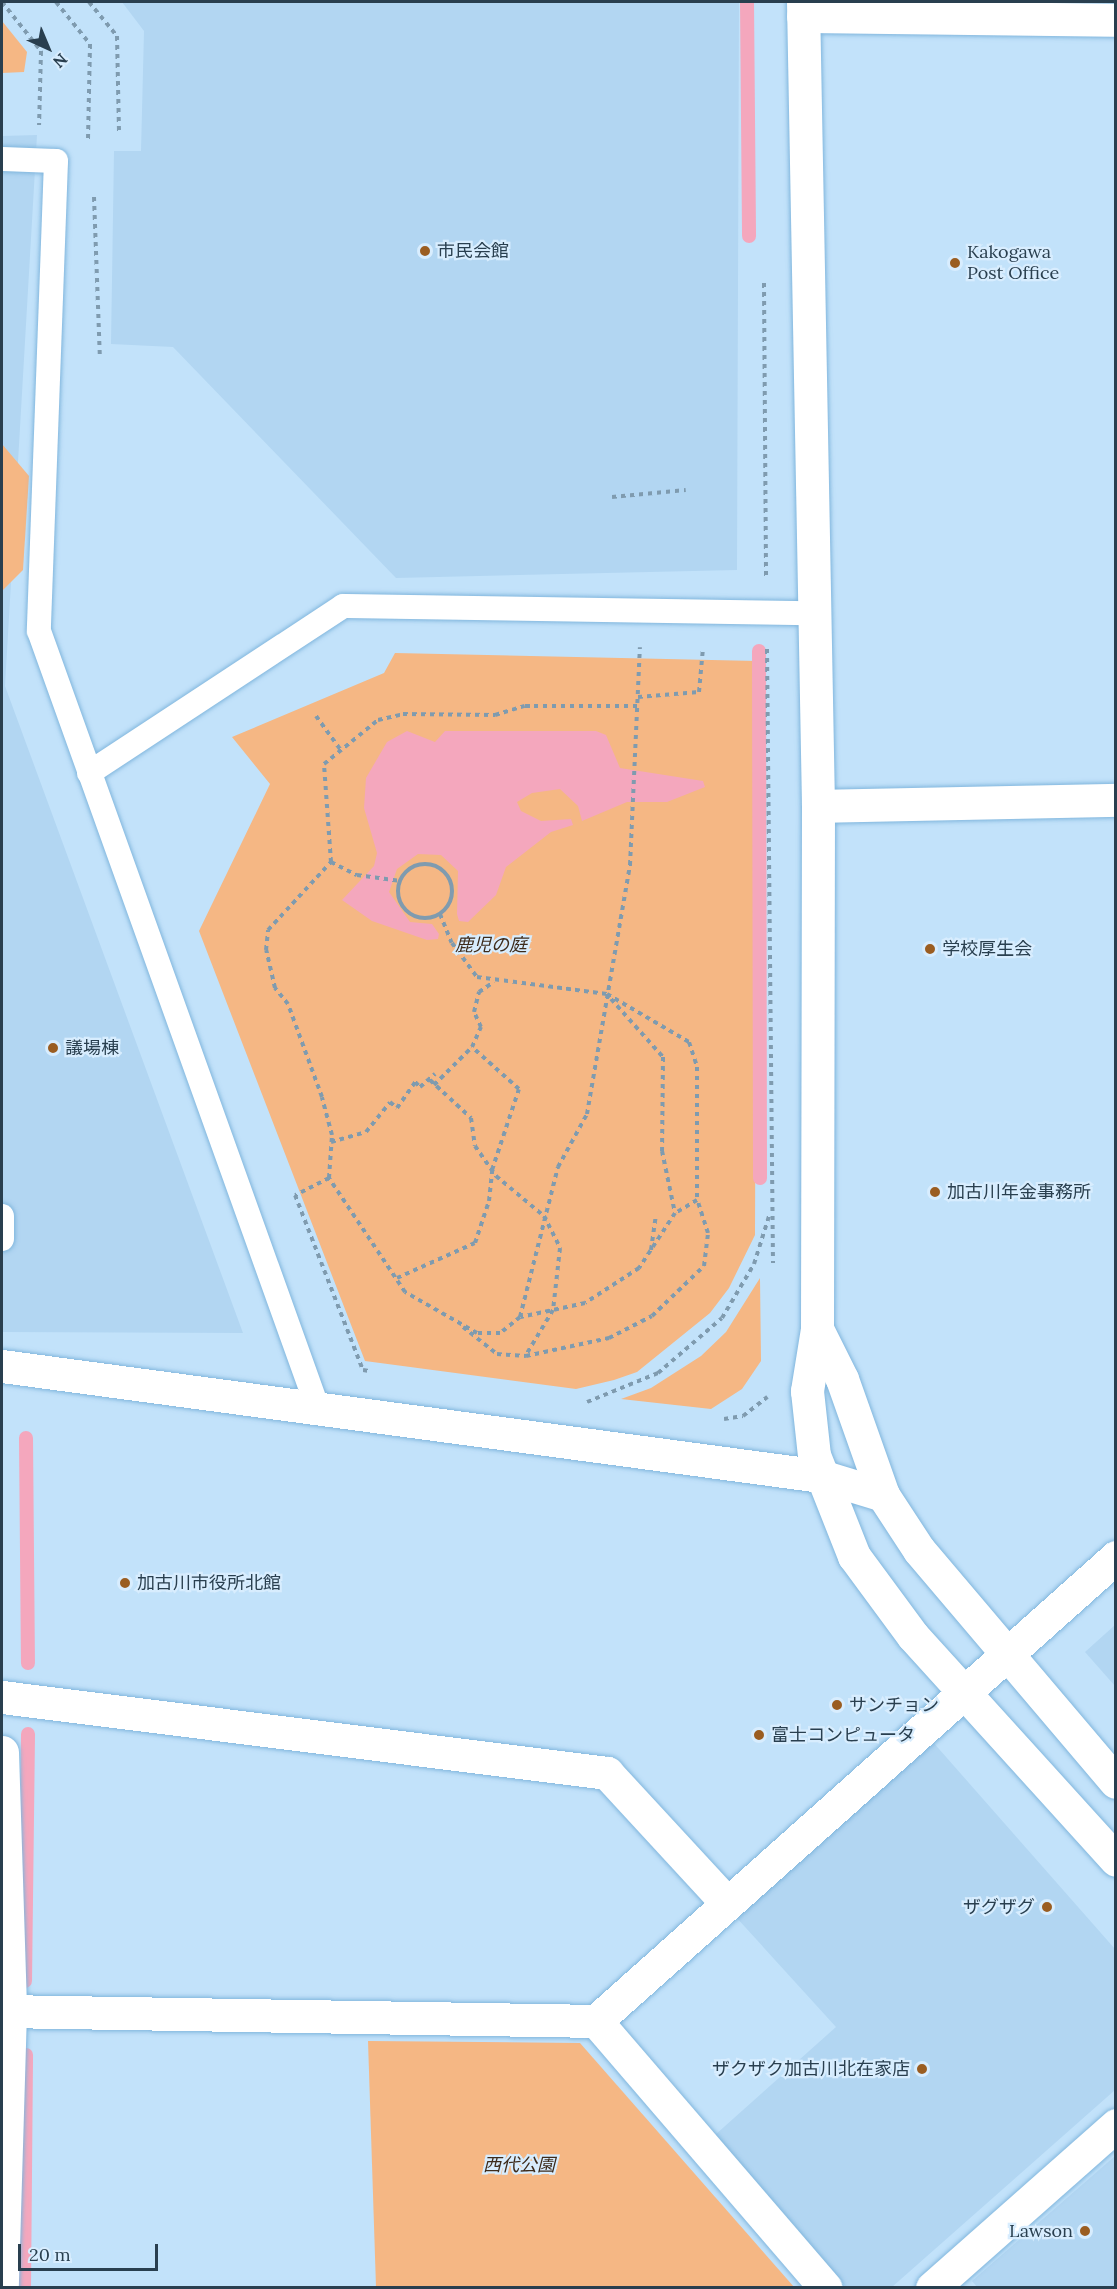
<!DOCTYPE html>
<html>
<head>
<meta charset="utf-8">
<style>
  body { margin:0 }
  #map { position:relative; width:1117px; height:2289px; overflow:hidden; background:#c2e2fa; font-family:Lora,"Noto Sans JP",serif }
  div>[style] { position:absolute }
  .built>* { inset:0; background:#b2d6f2 }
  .green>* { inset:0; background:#f5b784 }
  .water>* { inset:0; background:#f4a7bd }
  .stream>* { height:14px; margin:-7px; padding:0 7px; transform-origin:7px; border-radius:7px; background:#f4a7bd }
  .path>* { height:4px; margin-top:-2px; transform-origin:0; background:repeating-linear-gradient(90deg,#7f9baf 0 4.5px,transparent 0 9px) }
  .path>.ring { margin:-2px; padding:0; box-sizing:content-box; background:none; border:4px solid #7f9baf; border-radius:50% }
  .roads { filter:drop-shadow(0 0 2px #81b6dd) drop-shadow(0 0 2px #81b6dd) }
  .service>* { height:24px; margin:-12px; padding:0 12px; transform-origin:12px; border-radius:12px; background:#fff }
  .minor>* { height:33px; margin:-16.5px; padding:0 16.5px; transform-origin:16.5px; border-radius:16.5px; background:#fff }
  .tertiary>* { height:33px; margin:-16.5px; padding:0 16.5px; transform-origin:16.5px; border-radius:16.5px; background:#fff }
  .dots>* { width:16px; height:16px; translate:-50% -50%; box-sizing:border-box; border:3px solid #d8edfe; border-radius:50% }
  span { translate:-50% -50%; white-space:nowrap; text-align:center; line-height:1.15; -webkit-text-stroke:4.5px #d8edfe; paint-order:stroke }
  .poi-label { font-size:18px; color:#293f4f }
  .left { translate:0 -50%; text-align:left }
  .right { translate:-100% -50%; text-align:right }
  .park-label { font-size:18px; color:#3d2b1b; font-style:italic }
  .frame { position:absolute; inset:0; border:3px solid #293f4f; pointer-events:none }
  .north { position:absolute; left:18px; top:18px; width:60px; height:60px; -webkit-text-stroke:4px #d8edfe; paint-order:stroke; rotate:136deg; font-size:16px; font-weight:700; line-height:24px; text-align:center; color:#293f4f }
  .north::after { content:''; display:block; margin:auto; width:21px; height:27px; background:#293f4f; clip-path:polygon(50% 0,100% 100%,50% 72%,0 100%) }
  .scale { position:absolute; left:18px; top:2244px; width:140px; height:27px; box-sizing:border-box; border:3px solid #293f4f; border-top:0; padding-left:8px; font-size:18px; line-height:21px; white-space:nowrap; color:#293f4f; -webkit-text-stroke:4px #d8edfe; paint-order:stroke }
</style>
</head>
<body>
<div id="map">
  <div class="built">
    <i style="clip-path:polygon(122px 2px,739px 2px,737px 570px,396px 578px,173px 347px,111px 344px,114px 151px,141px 151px,144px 31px)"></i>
    <i style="clip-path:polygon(37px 135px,5px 686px,243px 1333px,2px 1332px,2px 136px)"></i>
    <i style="clip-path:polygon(1115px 1625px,1115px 1686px,1085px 1652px)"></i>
    <i style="clip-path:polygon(932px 1741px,1115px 1949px,1115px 2090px,892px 2287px,846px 2287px,715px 2135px,836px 2027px,735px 1916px)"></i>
    <i style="clip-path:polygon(1115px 2156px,1115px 2287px,977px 2287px,972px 2281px)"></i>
  </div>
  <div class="green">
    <i style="clip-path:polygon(2px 21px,27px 52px,24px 72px,2px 73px)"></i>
    <i style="clip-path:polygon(2px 444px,29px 476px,23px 570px,2px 591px)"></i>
    <i style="clip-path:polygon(395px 653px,757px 661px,755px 1235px,729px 1288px,710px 1313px,637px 1372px,614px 1380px,576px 1389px,365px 1361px,199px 931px,270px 784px,232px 737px,384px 673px)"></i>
    <i style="clip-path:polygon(760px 1278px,761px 1361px,742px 1389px,711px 1409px,621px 1399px,651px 1388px,701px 1356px,726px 1332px)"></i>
    <i style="clip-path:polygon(368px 2041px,580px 2043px,794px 2287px,376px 2287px)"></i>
  </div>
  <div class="water">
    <i style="clip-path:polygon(407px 731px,435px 742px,445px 731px,596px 731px,606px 735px,620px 768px,703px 781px,705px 787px,667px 802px,627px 802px,582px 821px,578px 806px,560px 789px,532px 793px,517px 802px,521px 811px,541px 821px,571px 819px,573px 825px,551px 832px,506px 867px,496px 895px,468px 922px,459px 921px,457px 914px,458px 871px,441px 855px,418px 854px,397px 869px,389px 892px,410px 922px,432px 924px,439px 934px,438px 939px,427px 940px,372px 921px,342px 900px,374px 866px,377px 853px,364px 808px,366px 778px,387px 742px)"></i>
  </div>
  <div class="stream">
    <i style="left:747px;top:2px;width:234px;rotate:89.5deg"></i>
    <i style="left:759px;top:651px;width:527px;rotate:89.89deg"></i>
    <i style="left:26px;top:1438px;width:225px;rotate:89.5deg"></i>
    <i style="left:25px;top:1981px;width:247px;rotate:-89.3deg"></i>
    <i style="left:24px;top:2288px;width:233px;rotate:-89.5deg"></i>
  </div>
  <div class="path">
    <i style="left:2px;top:2px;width:63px;rotate:51.5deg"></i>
    <i style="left:41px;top:51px;width:74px;rotate:91.5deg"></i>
    <i style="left:56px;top:2px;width:54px;rotate:51deg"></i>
    <i style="left:90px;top:44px;width:98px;rotate:91.2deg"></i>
    <i style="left:89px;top:2px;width:44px;rotate:50.5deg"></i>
    <i style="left:117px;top:36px;width:96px;rotate:88.8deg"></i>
    <i style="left:94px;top:197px;width:160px;rotate:87.9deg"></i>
    <i style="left:764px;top:283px;width:293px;rotate:89.6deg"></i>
    <i style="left:612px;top:497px;width:74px;rotate:-5.4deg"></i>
    <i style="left:767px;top:649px;width:614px;rotate:89.44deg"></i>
    <i style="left:638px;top:697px;width:61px;rotate:-4.7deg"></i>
    <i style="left:699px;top:692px;width:44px;rotate:-84.8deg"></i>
    <i style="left:316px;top:716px;width:41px;rotate:54deg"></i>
    <i style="left:331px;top:862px;width:29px;rotate:27deg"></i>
    <i style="left:357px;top:875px;width:44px;rotate:7.8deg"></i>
    <i class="ring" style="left:398px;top:864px;width:50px;height:50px"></i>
    <i style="left:440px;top:914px;width:31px;rotate:68deg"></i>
    <i style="left:452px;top:943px;width:42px;rotate:53.7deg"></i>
    <i style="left:477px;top:977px;width:131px;rotate:7.5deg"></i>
    <i style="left:607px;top:994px;width:95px;rotate:30.3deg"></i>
    <i style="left:689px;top:1042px;width:26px;rotate:72deg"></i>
    <i style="left:697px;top:1067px;width:133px;rotate:90deg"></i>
    <i style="left:697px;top:1200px;width:26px;rotate:149deg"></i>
    <i style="left:675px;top:1213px;width:66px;rotate:123.2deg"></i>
    <i style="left:639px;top:1268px;width:64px;rotate:147.1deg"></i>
    <i style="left:585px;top:1303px;width:66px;rotate:167.8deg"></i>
    <i style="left:520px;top:1317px;width:26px;rotate:141deg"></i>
    <i style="left:500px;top:1333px;width:23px;rotate:180deg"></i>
    <i style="left:477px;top:1333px;width:83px;rotate:-150.3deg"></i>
    <i style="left:405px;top:1292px;width:137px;rotate:-123.7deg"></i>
    <i style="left:329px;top:1178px;width:43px;rotate:-86deg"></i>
    <i style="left:332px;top:1135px;width:39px;rotate:-105deg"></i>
    <i style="left:322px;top:1097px;width:99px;rotate:-110.1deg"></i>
    <i style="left:288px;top:1004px;width:21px;rotate:-129deg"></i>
    <i style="left:275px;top:988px;width:39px;rotate:-103deg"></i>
    <i style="left:266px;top:950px;width:20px;rotate:-84deg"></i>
    <i style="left:268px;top:930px;width:93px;rotate:-47.2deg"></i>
    <i style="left:331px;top:862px;width:98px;rotate:-94.1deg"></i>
    <i style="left:324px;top:764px;width:70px;rotate:-39.2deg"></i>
    <i style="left:378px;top:720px;width:26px;rotate:-13deg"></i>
    <i style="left:403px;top:714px;width:92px;rotate:0.6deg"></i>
    <i style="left:495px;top:715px;width:31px;rotate:-17deg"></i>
    <i style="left:525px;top:706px;width:112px"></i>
    <i style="left:611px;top:999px;width:78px;rotate:48.1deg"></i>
    <i style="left:663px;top:1057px;width:94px;rotate:90.6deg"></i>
    <i style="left:662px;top:1151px;width:63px;rotate:78.2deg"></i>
    <i style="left:430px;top:1080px;width:56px;rotate:42.8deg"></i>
    <i style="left:471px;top:1118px;width:28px;rotate:82deg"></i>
    <i style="left:475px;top:1146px;width:37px;rotate:55deg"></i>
    <i style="left:496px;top:1176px;width:62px;rotate:39.8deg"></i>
    <i style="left:544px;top:1216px;width:36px;rotate:63deg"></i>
    <i style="left:560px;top:1248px;width:62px;rotate:96.4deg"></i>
    <i style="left:553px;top:1310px;width:52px;rotate:121deg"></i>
    <i style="left:434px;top:1085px;width:54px;rotate:-45deg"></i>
    <i style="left:472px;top:1047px;width:22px;rotate:-66deg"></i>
    <i style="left:481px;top:1027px;width:17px;rotate:-115deg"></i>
    <i style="left:474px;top:1012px;width:21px;rotate:-76deg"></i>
    <i style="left:479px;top:992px;width:18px;rotate:-34deg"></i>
    <i style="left:331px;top:1142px;width:36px;rotate:-16deg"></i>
    <i style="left:366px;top:1132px;width:38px;rotate:-51deg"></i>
    <i style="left:390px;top:1102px;width:9px;rotate:41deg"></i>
    <i style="left:397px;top:1108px;width:32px;rotate:-55deg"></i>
    <i style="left:415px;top:1082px;width:7px;rotate:45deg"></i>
    <i style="left:420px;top:1087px;width:20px;rotate:-41deg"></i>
    <i style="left:329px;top:1178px;width:38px;rotate:153deg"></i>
    <i style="left:295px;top:1195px;width:188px;rotate:68.8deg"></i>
    <i style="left:363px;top:1370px;width:6px;rotate:9deg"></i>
    <i style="left:651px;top:1250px;width:34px;rotate:-82deg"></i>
    <i style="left:397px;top:1278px;width:85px;rotate:-24.2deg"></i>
    <i style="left:475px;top:1243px;width:44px;rotate:-71.6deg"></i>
    <i style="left:489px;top:1201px;width:31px;rotate:-84deg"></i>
    <i style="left:492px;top:1170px;width:85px;rotate:-71.6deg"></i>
    <i style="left:519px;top:1089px;width:63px;rotate:-138.2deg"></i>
    <i style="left:520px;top:1317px;width:155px;rotate:-75.8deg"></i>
    <i style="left:558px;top:1167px;width:60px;rotate:-61.3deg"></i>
    <i style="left:587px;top:1114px;width:253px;rotate:-80.2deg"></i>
    <i style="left:630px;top:865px;width:218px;rotate:-87.4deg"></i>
    <i style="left:463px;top:1327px;width:43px;rotate:38.5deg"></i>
    <i style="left:497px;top:1354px;width:29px;rotate:4deg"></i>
    <i style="left:526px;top:1356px;width:85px;rotate:-12.2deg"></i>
    <i style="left:609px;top:1338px;width:48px;rotate:-27.1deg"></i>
    <i style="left:652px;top:1316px;width:72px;rotate:-43.9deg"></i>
    <i style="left:704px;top:1266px;width:33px;rotate:-83deg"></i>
    <i style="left:708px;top:1233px;width:35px;rotate:-108deg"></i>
    <i style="left:587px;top:1402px;width:77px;rotate:-22.2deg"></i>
    <i style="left:658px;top:1373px;width:84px;rotate:-40.7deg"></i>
    <i style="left:722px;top:1318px;width:63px;rotate:-59.3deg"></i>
    <i style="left:754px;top:1264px;width:53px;rotate:-72.6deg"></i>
    <i style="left:724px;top:1419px;width:19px;rotate:-9deg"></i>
    <i style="left:743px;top:1416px;width:31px;rotate:-38deg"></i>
  </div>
  <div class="roads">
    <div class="service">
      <i style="left:2px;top:159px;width:54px;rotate:2.1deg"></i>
      <i style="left:56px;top:161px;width:470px;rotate:92.1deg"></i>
      <i style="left:39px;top:631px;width:827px;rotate:70.27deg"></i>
      <i style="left:89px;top:773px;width:304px;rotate:-33.3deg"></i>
      <i style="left:343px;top:606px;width:471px;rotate:0.9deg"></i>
      <i style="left:2px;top:1216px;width:23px;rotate:90deg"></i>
    </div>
    <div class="minor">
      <i style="left:803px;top:16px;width:313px;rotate:0.7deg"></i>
      <i style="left:818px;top:806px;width:298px;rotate:-1.2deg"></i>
      <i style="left:817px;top:1329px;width:63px;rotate:99.2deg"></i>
      <i style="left:807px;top:1391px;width:64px;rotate:83.8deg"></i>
      <i style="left:814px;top:1455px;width:109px;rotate:68.4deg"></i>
      <i style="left:854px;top:1556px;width:99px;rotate:53.6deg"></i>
      <i style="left:913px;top:1636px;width:302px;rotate:47.8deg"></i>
      <i style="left:817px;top:1329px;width:56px;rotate:63.4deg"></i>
      <i style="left:842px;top:1379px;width:123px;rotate:70.5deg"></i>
      <i style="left:883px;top:1495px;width:66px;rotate:56.8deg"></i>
      <i style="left:919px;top:1550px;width:304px;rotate:49.7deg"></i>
      <i style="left:821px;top:1476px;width:65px;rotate:17deg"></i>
      <i style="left:2px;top:1697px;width:610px;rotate:7.16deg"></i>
      <i style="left:607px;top:1773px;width:177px;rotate:47.3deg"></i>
      <i style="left:2px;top:1752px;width:259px;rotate:88.2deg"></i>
      <i style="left:10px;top:2011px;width:277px;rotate:91.7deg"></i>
      <i style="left:2px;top:2011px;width:594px;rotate:0.96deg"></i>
      <i style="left:596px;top:2021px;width:697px;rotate:-41.74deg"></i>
      <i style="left:596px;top:2021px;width:352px;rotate:49.3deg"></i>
      <i style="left:932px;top:2288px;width:246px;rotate:-41.5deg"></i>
    </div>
    <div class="tertiary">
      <i style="left:803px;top:2px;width:804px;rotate:88.93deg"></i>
      <i style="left:818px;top:806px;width:523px;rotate:90.11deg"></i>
      <i style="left:2px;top:1366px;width:826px;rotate:7.65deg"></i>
    </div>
  </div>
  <div class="dots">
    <i style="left:425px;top:251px;background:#9a5d21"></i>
    <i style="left:955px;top:263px;background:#9a5d21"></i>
    <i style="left:930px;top:949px;background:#9a5d21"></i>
    <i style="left:53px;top:1048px;background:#9a5d21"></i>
    <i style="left:935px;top:1192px;background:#9a5d21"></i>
    <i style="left:125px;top:1583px;background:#9a5d21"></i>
    <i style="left:837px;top:1705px;background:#9a5d21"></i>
    <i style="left:759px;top:1735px;background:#9a5d21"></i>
    <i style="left:1047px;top:1907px;background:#9a5d21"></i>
    <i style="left:922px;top:2069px;background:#9a5d21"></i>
    <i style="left:1085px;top:2231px;background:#9a5d21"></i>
  </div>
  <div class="poi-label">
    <span class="left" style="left:437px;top:251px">市民会館</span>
    <span class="left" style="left:967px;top:263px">Kakogawa<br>Post Office</span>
    <span class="left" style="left:942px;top:949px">学校厚生会</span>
    <span class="left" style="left:65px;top:1048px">議場棟</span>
    <span class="left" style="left:947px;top:1192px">加古川年金事務所</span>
    <span class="left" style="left:137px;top:1583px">加古川市役所北館</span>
    <span class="left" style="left:849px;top:1705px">サンチョン</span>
    <span class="left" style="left:771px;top:1735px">富士コンピュータ</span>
    <span class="right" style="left:1035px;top:1907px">ザグザグ</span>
    <span class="right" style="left:910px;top:2069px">ザクザク加古川北在家店</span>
    <span class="right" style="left:1073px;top:2231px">Lawson</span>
  </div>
  <div class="park-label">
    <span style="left:491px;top:945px">鹿児の庭</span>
    <span style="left:519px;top:2165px">西代公園</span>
  </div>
  <div class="frame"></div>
  <div class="north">N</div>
  <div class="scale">20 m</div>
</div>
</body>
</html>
